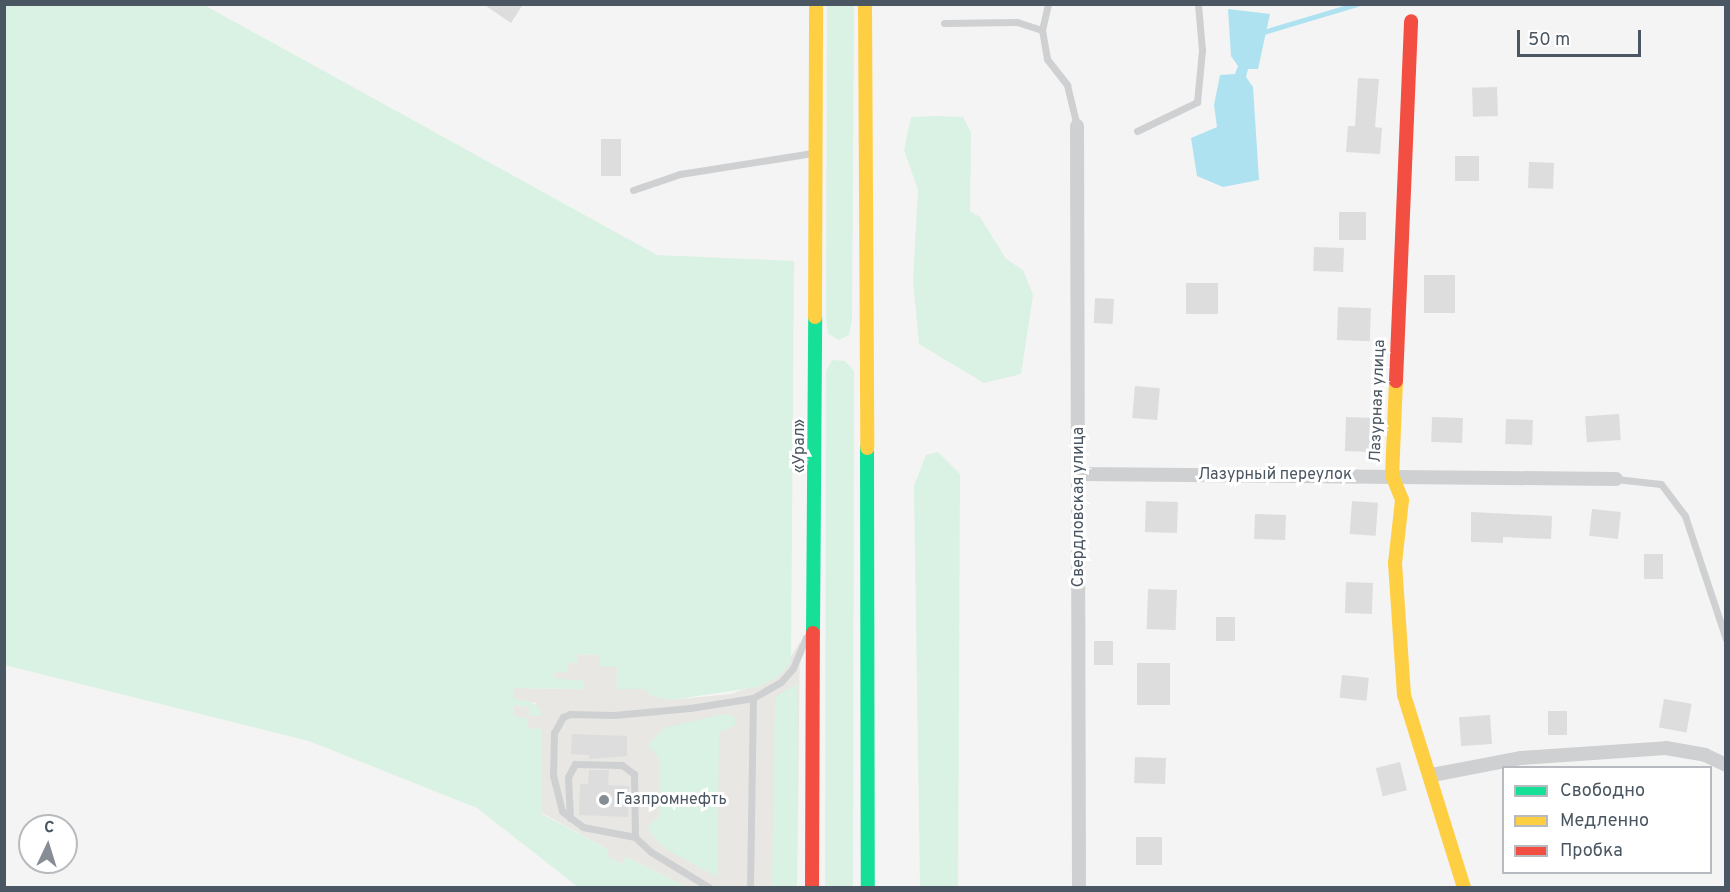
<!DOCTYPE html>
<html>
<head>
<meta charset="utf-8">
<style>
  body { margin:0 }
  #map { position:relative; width:1730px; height:892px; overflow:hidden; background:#f4f4f4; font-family:Overpass,sans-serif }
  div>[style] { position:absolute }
  .commercial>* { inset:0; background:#e8e7e3 }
  .green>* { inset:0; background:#d9f2e3 }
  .water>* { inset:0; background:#aee2f0 }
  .stream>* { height:5px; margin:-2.5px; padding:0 2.5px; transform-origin:2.5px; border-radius:2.5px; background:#aee2f0 }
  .building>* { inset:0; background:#ddddde; transform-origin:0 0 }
  .lane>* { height:7px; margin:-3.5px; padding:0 3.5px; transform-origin:3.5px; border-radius:3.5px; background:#ced0d2 }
  .street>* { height:14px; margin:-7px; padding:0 7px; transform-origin:7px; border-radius:7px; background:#ced0d2 }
  .fast>* { height:14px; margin:-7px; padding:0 7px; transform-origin:7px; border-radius:7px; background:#16e098 }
  .slow>* { height:14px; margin:-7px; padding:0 7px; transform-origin:7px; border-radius:7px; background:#ffcf43 }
  .jam>* { height:14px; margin:-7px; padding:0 7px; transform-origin:7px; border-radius:7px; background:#f24e42 }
  .dots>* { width:16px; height:16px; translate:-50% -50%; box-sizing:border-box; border:3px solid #fff; border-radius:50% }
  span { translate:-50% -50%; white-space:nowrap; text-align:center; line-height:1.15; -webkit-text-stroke:6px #fff; paint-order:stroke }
  .street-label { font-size:16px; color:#4a5661 }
  .poi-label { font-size:16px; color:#4a5661 }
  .left { translate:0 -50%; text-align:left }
  .frame { position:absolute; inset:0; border:6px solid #4a5661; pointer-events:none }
  .legend { position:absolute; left:1502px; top:766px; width:210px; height:108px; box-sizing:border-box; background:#fff; border:2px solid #b7bbc0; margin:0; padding:8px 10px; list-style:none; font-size:18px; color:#4a5661 }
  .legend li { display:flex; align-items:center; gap:12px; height:30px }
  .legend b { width:30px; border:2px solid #b7bbc0 }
  .north { position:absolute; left:18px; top:814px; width:60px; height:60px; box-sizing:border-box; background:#fff; border:2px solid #b7bbc0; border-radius:50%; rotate:4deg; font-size:16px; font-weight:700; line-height:24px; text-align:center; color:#4a5661 }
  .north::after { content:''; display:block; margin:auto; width:21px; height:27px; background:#868d94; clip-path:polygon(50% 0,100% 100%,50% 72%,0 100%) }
  .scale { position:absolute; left:1517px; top:30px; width:124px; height:27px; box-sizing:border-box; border:3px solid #4a5661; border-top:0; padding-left:8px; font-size:18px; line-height:21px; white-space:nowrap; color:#4a5661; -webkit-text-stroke:4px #fff; paint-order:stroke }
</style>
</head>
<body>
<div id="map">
  <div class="commercial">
    <i style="clip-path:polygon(800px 642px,797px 887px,686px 887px,626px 857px,622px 864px,607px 856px,609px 850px,542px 813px,542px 729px,528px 728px,528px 718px,513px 717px,514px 705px,529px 707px,529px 715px,536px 703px,512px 699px,513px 688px,584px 689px,584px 681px,554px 679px,555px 671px,577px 654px,600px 655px,617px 667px,618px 689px,644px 689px,670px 700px,731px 694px,779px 676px)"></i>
  </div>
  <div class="green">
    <i style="clip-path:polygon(4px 5px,204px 5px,657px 255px,794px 261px,791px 661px,779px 676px,758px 687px,670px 700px,652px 696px,644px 689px,618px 689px,617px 667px,600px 666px,600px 655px,578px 654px,577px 663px,568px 663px,567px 672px,555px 671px,554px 678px,584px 681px,584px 689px,513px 688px,513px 699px,529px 701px,540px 709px,541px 716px,529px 716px,529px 707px,514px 705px,513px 716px,528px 718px,528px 728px,542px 729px,542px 814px,609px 850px,607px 856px,622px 864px,626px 857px,686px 887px,578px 887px,477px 808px,309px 741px,5px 665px)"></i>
    <i style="clip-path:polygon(827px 5px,854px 5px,852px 319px,849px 335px,839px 340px,828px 334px,826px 317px)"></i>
    <i style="clip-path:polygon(938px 116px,963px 117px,971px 133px,970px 211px,980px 217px,1006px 259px,1023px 270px,1033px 295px,1021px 374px,984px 383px,919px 344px,913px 280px,918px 190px,904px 150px,911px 117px)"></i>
    <i style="clip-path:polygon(832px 360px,845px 361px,854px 371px,853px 888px,825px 887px,826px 371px)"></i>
    <i style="clip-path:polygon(938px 452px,960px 474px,958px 888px,920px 887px,914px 486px,926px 455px)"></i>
    <i style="clip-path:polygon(797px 684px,797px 887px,772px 887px,775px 697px)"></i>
    <i style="clip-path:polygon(723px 714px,734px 716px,736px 725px,719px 733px,717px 877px,666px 849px,651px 834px,648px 825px,660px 816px,660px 760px,648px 745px,664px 728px)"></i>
  </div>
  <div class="water">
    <i style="clip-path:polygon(1228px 9px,1270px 14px,1258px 69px,1248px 69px,1246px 77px,1253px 87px,1259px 180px,1223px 187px,1197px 176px,1191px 138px,1217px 127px,1214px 105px,1220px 75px,1235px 74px,1238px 66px,1231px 56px)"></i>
  </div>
  <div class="stream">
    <i style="left:1260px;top:33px;width:101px;rotate:-16.6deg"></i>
  </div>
  <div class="building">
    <i style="clip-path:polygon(483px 4px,523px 4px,511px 23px)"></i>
    <i style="clip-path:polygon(1358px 78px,1379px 79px,1375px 127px,1382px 128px,1380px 154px,1346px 152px,1348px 126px,1355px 126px)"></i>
    <i style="left:1497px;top:87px;width:29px;height:25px;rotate:88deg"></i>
    <i style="left:601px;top:139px;width:20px;height:37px"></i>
    <i style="left:1455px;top:156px;width:24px;height:25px"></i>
    <i style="left:1529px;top:162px;width:25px;height:26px;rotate:2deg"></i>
    <i style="left:1339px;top:212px;width:27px;height:28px"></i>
    <i style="left:1314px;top:247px;width:30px;height:24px;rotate:2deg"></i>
    <i style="left:1424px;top:275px;width:31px;height:38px"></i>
    <i style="left:1186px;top:283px;width:32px;height:31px"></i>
    <i style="left:1095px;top:298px;width:19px;height:25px;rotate:3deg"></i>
    <i style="left:1338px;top:307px;width:33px;height:33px;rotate:2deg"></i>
    <i style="left:1135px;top:386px;width:25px;height:32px;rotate:5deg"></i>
    <i style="left:1619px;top:414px;width:26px;height:34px;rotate:86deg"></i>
    <i style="left:1346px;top:417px;width:27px;height:34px;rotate:2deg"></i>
    <i style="left:1432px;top:417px;width:31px;height:25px;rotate:2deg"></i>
    <i style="left:1506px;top:419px;width:27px;height:25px;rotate:2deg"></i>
    <i style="left:1146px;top:501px;width:32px;height:31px;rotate:2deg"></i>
    <i style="left:1352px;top:501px;width:26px;height:33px;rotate:4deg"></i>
    <i style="left:1592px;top:509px;width:29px;height:27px;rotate:6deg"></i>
    <i style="clip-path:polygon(1471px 512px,1552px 516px,1551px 539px,1503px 537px,1503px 543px,1471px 542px)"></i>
    <i style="left:1255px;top:514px;width:31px;height:25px;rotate:2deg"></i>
    <i style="left:1644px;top:554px;width:19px;height:25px"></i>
    <i style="left:1346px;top:582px;width:27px;height:31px;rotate:2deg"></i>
    <i style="left:1148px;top:589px;width:29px;height:40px;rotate:2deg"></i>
    <i style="left:1216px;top:617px;width:19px;height:24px"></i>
    <i style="left:1094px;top:641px;width:19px;height:24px"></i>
    <i style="left:1137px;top:663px;width:33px;height:42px"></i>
    <i style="left:1342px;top:675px;width:27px;height:23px;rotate:6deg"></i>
    <i style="left:1664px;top:699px;width:28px;height:29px;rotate:10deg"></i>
    <i style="left:1548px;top:711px;width:19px;height:24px"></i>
    <i style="left:1490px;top:715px;width:29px;height:31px;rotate:86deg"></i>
    <i style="clip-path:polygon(572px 734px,627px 736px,627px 756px,589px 759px,589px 755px,571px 754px)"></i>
    <i style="left:1135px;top:757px;width:31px;height:26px;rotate:2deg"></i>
    <i style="left:1400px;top:762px;width:29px;height:25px;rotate:76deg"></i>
    <i style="clip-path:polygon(589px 770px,609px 770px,608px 785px,629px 786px,628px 817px,579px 815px,580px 784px,588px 784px)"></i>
    <i style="left:1136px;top:837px;width:26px;height:28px"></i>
  </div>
  <div class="lane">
    <i style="left:944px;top:23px;width:73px;rotate:-0.8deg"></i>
    <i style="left:1017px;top:22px;width:26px;rotate:18deg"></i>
    <i style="left:1042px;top:30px;width:29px;rotate:80deg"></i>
    <i style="left:1047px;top:59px;width:33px;rotate:52deg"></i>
    <i style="left:1067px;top:85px;width:42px;rotate:76.3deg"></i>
    <i style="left:1042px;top:30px;width:27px;rotate:-77deg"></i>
    <i style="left:1137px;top:131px;width:67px;rotate:-25.8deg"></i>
    <i style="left:1197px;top:102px;width:52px;rotate:-84.5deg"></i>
    <i style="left:1202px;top:50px;width:46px;rotate:-95deg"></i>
    <i style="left:633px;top:190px;width:50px;rotate:-18.8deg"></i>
    <i style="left:680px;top:174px;width:134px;rotate:-9deg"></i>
    <i style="left:1616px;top:479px;width:45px;rotate:6.3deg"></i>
    <i style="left:1661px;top:484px;width:40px;rotate:53deg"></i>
    <i style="left:1685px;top:516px;width:130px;rotate:71.6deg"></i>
    <i style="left:570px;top:818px;width:41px;rotate:-92.8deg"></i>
    <i style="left:568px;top:777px;width:15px;rotate:-62deg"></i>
    <i style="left:575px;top:764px;width:47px;rotate:1.2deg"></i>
    <i style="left:622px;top:765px;width:15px;rotate:37deg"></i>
    <i style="left:634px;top:774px;width:63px;rotate:89.1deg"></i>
    <i style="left:710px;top:888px;width:69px;rotate:-148.6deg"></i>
    <i style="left:651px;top:852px;width:22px;rotate:-137deg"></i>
    <i style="left:635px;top:837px;width:53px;rotate:-169.1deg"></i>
    <i style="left:583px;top:827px;width:26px;rotate:-143deg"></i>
    <i style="left:562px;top:811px;width:36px;rotate:-104deg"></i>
    <i style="left:553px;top:776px;width:43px;rotate:-88.7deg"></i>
    <i style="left:554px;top:733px;width:18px;rotate:-61deg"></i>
    <i style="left:563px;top:717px;width:8px;rotate:-23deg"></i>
    <i style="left:570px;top:714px;width:44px;rotate:1.3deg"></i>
    <i style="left:614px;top:715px;width:76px;rotate:-5.3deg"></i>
    <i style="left:690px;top:708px;width:64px;rotate:-9deg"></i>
    <i style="left:753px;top:698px;width:32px;rotate:-30deg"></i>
    <i style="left:781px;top:682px;width:18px;rotate:-49deg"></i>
    <i style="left:793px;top:668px;width:33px;rotate:-67deg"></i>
    <i style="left:750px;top:888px;width:190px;rotate:-89.1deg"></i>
  </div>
  <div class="street">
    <i style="left:1077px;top:126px;width:762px;rotate:89.85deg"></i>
    <i style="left:1079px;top:474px;width:537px;rotate:0.53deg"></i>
    <i style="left:1432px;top:775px;width:91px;rotate:-10.8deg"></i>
    <i style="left:1521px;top:758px;width:145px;rotate:-3.9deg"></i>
    <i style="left:1666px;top:748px;width:40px;rotate:10deg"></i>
    <i style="left:1705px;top:755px;width:23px;rotate:25deg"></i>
  </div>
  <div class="fast">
    <i style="left:867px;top:448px;width:440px;rotate:89.9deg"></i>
    <i style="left:813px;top:633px;width:316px;rotate:-89.6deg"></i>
  </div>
  <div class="slow">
    <i style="left:865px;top:4px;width:444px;rotate:89.7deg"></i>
    <i style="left:815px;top:317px;width:313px;rotate:-89.8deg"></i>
    <i style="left:1396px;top:381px;width:94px;rotate:92.4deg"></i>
    <i style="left:1392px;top:475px;width:27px;rotate:68deg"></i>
    <i style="left:1402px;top:500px;width:63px;rotate:96.3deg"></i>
    <i style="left:1395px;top:563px;width:132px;rotate:86.1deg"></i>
    <i style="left:1404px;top:695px;width:202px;rotate:72.7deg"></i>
  </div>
  <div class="jam">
    <i style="left:1396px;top:381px;width:360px;rotate:-87.6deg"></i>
    <i style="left:812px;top:888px;width:255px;rotate:-89.8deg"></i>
  </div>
  <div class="dots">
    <i style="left:604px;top:800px;background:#868d94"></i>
  </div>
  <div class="street-label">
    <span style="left:1378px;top:401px;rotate:-88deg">Лазурная улица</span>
    <span style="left:800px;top:446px;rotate:-90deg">«Урал»</span>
    <span style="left:1275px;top:475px">Лазурный переулок</span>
    <span style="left:1079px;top:507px;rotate:-90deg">Свердловская улица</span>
  </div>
  <div class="poi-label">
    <span class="left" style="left:616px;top:800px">Газпромнефть</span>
  </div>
  <div class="frame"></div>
  <ul class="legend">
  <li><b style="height:8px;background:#16e098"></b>Свободно</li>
  <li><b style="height:8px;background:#ffcf43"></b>Медленно</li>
  <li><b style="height:8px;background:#f24e42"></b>Пробка</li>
  </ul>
  <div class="north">С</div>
  <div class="scale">50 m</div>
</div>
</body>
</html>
